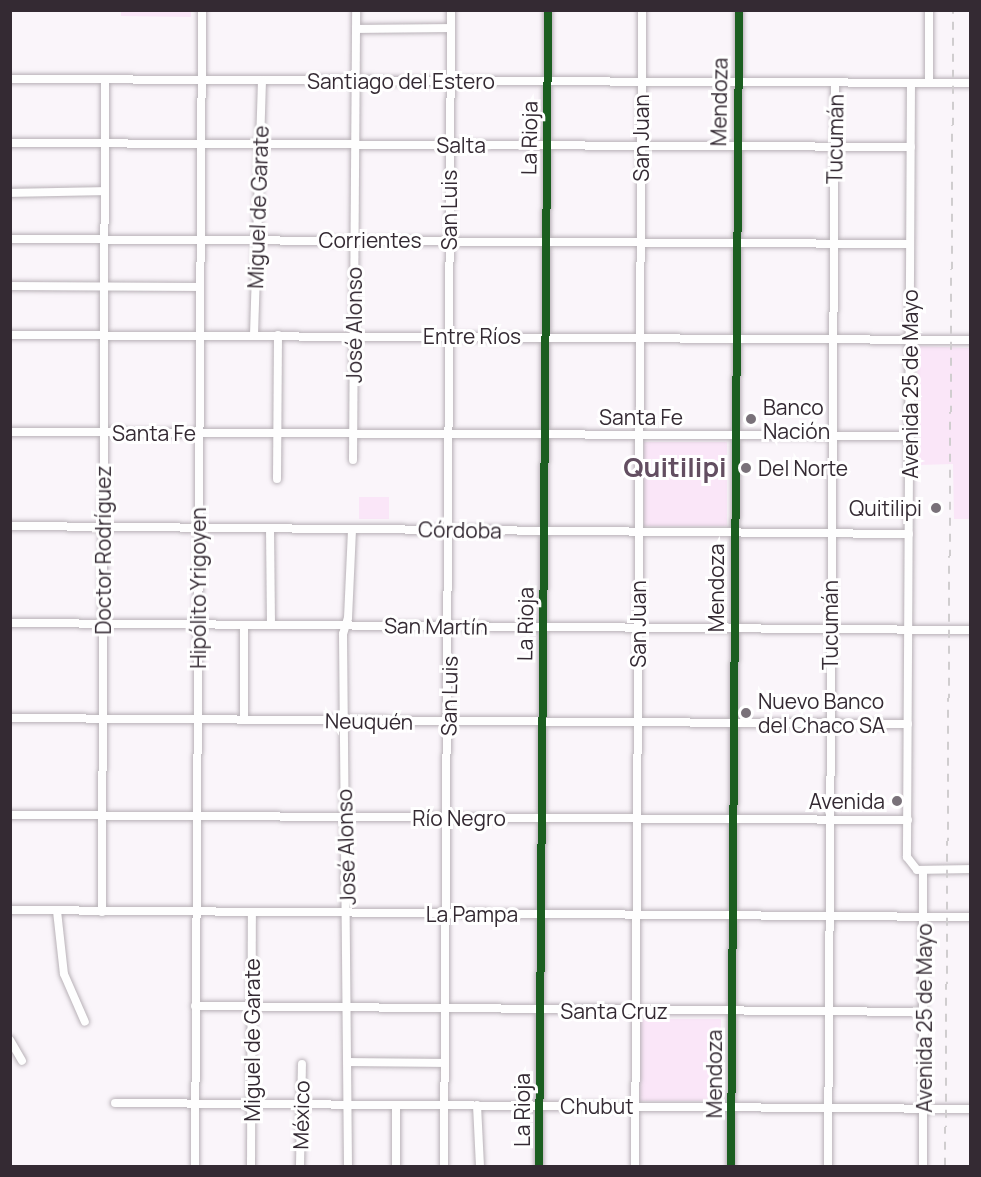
<!DOCTYPE html>
<html>
<head>
<meta charset="utf-8">
<style>
  body { margin:0 }
  #map { position:relative; width:981px; height:1177px; overflow:hidden; background:#faf5fa; font-family:Manrope,sans-serif }
  div>[style] { position:absolute }
  .green>* { inset:0; background:#fae6f8; transform-origin:0 0 }
  .roads { filter:drop-shadow(0 0 2px #b8b1b7) drop-shadow(0 0 2px #b8b1b7) }
  .minor>* { height:8px; margin:-4px; padding:0 4px; transform-origin:4px; border-radius:4px; background:#fefefe }
  .rail>* { height:1.5px; margin-top:-0.75px; transform-origin:0; background:repeating-linear-gradient(90deg,#d0cdcf 0 8px,transparent 0 16px) }
  .cycleway>* { height:8px; margin:-4px; padding:0 4px; transform-origin:4px; border-radius:4px; background:#1b5e20 }
  .dots>* { width:16px; height:16px; translate:-50% -50%; box-sizing:border-box; border:3px solid #fff; border-radius:50% }
  span { translate:-50% -50%; white-space:nowrap; text-align:center; line-height:1.15; -webkit-text-stroke:6px #fff; paint-order:stroke }
  .street-label { font-size:21px; color:#342a33 }
  .poi-label { font-size:21px; color:#342a33 }
  .left { translate:0 -50%; text-align:left }
  .right { translate:-100% -50%; text-align:right }
  .district-label { font-size:27px; color:#634e61; font-weight:700 }
  .frame { position:absolute; inset:0; border:12px solid #342a33; pointer-events:none }
</style>
</head>
<body>
<div id="map">
  <div class="green">
    <i style="clip-path:polygon(121px 11px,191px 11px,191px 17px,121px 16px)"></i>
    <i style="clip-path:polygon(917px 346px,970px 348px,970px 519px,954px 519px,953px 464px,919px 465px)"></i>
    <i style="left:644px;top:442px;width:83px;height:84px"></i>
    <i style="left:359px;top:497px;width:30px;height:22px"></i>
    <i style="left:639px;top:1019px;width:82px;height:82px"></i>
  </div>
  <div class="roads">
    <div class="minor">
      <i style="left:356px;top:29px;width:95px;rotate:-0.6deg"></i>
      <i style="left:10px;top:79px;width:960px;rotate:0.24deg"></i>
      <i style="left:911px;top:83px;width:774px;rotate:90.3deg"></i>
      <i style="left:907px;top:857px;width:16px;rotate:52deg"></i>
      <i style="left:917px;top:870px;width:53px;rotate:-1.1deg"></i>
      <i style="left:929px;top:83px;width:73px;rotate:-90deg"></i>
      <i style="left:10px;top:143px;width:901px;rotate:0.25deg"></i>
      <i style="left:10px;top:193px;width:95px;rotate:-1.2deg"></i>
      <i style="left:10px;top:239px;width:900px;rotate:0.32deg"></i>
      <i style="left:10px;top:286px;width:190px;rotate:0.3deg"></i>
      <i style="left:10px;top:335px;width:960px;rotate:0.3deg"></i>
      <i style="left:254px;top:335px;width:255px;rotate:-88.2deg"></i>
      <i style="left:10px;top:432px;width:900px;rotate:0.25deg"></i>
      <i style="left:353px;top:460px;width:450px;rotate:-89.6deg"></i>
      <i style="left:277px;top:479px;width:144px;rotate:-89.6deg"></i>
      <i style="left:10px;top:526px;width:899px;rotate:0.51deg"></i>
      <i style="left:270px;top:528px;width:97px;rotate:89.4deg"></i>
      <i style="left:10px;top:623px;width:960px;rotate:0.42deg"></i>
      <i style="left:244px;top:625px;width:95px;rotate:90deg"></i>
      <i style="left:10px;top:718px;width:898px;rotate:0.38deg"></i>
      <i style="left:10px;top:815px;width:898px;rotate:0.32deg"></i>
      <i style="left:10px;top:910px;width:960px;rotate:0.42deg"></i>
      <i style="left:57px;top:911px;width:63px;rotate:83.7deg"></i>
      <i style="left:64px;top:974px;width:52px;rotate:66.4deg"></i>
      <i style="left:102px;top:912px;width:833px;rotate:-89.79deg"></i>
      <i style="left:195px;top:1006px;width:729px;rotate:0.47deg"></i>
      <i style="left:10px;top:1040px;width:24px;rotate:60deg"></i>
      <i style="left:349px;top:1062px;width:96px;rotate:0.6deg"></i>
      <i style="left:115px;top:1103px;width:855px;rotate:0.4deg"></i>
      <i style="left:396px;top:1105px;width:61px;rotate:90deg"></i>
      <i style="left:477px;top:1105px;width:61px;rotate:87.2deg"></i>
      <i style="left:195px;top:1166px;width:1156px;rotate:-89.65deg"></i>
      <i style="left:251px;top:1166px;width:252px;rotate:-89.8deg"></i>
      <i style="left:300px;top:1166px;width:102px;rotate:-88.9deg"></i>
      <i style="left:348px;top:1166px;width:532px;rotate:-90.54deg"></i>
      <i style="left:343px;top:634px;width:17px;rotate:-73deg"></i>
      <i style="left:348px;top:618px;width:89px;rotate:-87.4deg"></i>
      <i style="left:444px;top:1166px;width:1156px;rotate:-89.65deg"></i>
      <i style="left:539px;top:1166px;width:1156px;rotate:-89.55deg"></i>
      <i style="left:635px;top:1166px;width:1156px;rotate:-89.65deg"></i>
      <i style="left:731px;top:1166px;width:1156px;rotate:-89.6deg"></i>
      <i style="left:828px;top:1166px;width:1083px;rotate:-89.63deg"></i>
      <i style="left:923px;top:1166px;width:296px;rotate:-90deg"></i>
    </div>
  </div>
  <div class="rail">
    <i style="left:945px;top:1166px;width:1156px;rotate:-89.6deg"></i>
  </div>
  <div class="cycleway">
    <i style="left:539px;top:1166px;width:1156px;rotate:-89.55deg"></i>
    <i style="left:731px;top:1166px;width:1156px;rotate:-89.6deg"></i>
  </div>
  <div class="dots">
    <i style="left:751px;top:419px;background:#797179"></i>
    <i style="left:746px;top:468px;background:#797179"></i>
    <i style="left:936px;top:508px;background:#797179"></i>
    <i style="left:746px;top:713px;background:#797179"></i>
    <i style="left:897px;top:801px;background:#797179"></i>
  </div>
  <div class="street-label">
    <span style="left:401px;top:81px">Santiago del Estero</span>
    <span style="left:719px;top:102px;rotate:-89deg">Mendoza</span>
    <span style="left:529px;top:138px;rotate:-89deg">La Rioja</span>
    <span style="left:641px;top:138px;rotate:-90deg">San Juan</span>
    <span style="left:835px;top:139px;rotate:-89deg">Tucumán</span>
    <span style="left:461px;top:145px">Salta</span>
    <span style="left:258px;top:207px;rotate:-88deg">Miguel de Garate</span>
    <span style="left:449px;top:210px;rotate:-90deg">San Luis</span>
    <span style="left:370px;top:240px">Corrientes</span>
    <span style="left:354px;top:325px;rotate:-90deg">José Alonso</span>
    <span style="left:472px;top:336px">Entre Ríos</span>
    <span style="left:910px;top:384px;rotate:-90deg">Avenida 25 de Mayo</span>
    <span style="left:641px;top:417px">Santa Fe</span>
    <span style="left:154px;top:433px">Santa Fe</span>
    <span style="left:460px;top:530px;rotate:1deg">Córdoba</span>
    <span style="left:103px;top:550px;rotate:-90deg">Doctor Rodríguez</span>
    <span style="left:198px;top:588px;rotate:-90deg">Hipólito Yrigoyen</span>
    <span style="left:716px;top:588px;rotate:-90deg">Mendoza</span>
    <span style="left:525px;top:624px;rotate:-89deg">La Rioja</span>
    <span style="left:638px;top:624px;rotate:-90deg">San Juan</span>
    <span style="left:830px;top:625px;rotate:-90deg">Tucumán</span>
    <span style="left:436px;top:626px;rotate:1deg">San Martín</span>
    <span style="left:449px;top:696px;rotate:-89deg">San Luis</span>
    <span style="left:369px;top:721px;rotate:1deg">Neuquén</span>
    <span style="left:459px;top:818px">Río Negro</span>
    <span style="left:346px;top:847px;rotate:-92deg">José Alonso</span>
    <span style="left:472px;top:914px">La Pampa</span>
    <span style="left:614px;top:1011px">Santa Cruz</span>
    <span style="left:924px;top:1018px;rotate:-90deg">Avenida 25 de Mayo</span>
    <span style="left:252px;top:1040px;rotate:-90deg">Miguel de Garate</span>
    <span style="left:714px;top:1074px;rotate:-90deg">Mendoza</span>
    <span style="left:597px;top:1106px">Chubut</span>
    <span style="left:522px;top:1110px;rotate:-90deg">La Rioja</span>
    <span style="left:301px;top:1115px;rotate:-89deg">México</span>
  </div>
  <div class="poi-label">
    <span class="left" style="left:763px;top:419px">Banco<br>Nación</span>
    <span class="left" style="left:758px;top:468px">Del Norte</span>
    <span class="right" style="left:922px;top:508px">Quitilipi</span>
    <span class="left" style="left:758px;top:713px">Nuevo Banco<br>del Chaco SA</span>
    <span class="right" style="left:885px;top:801px">Avenida</span>
  </div>
  <div class="district-label">
    <span style="left:675px;top:467px">Quitilipi</span>
  </div>
  <div class="frame"></div>
</div>
</body>
</html>
